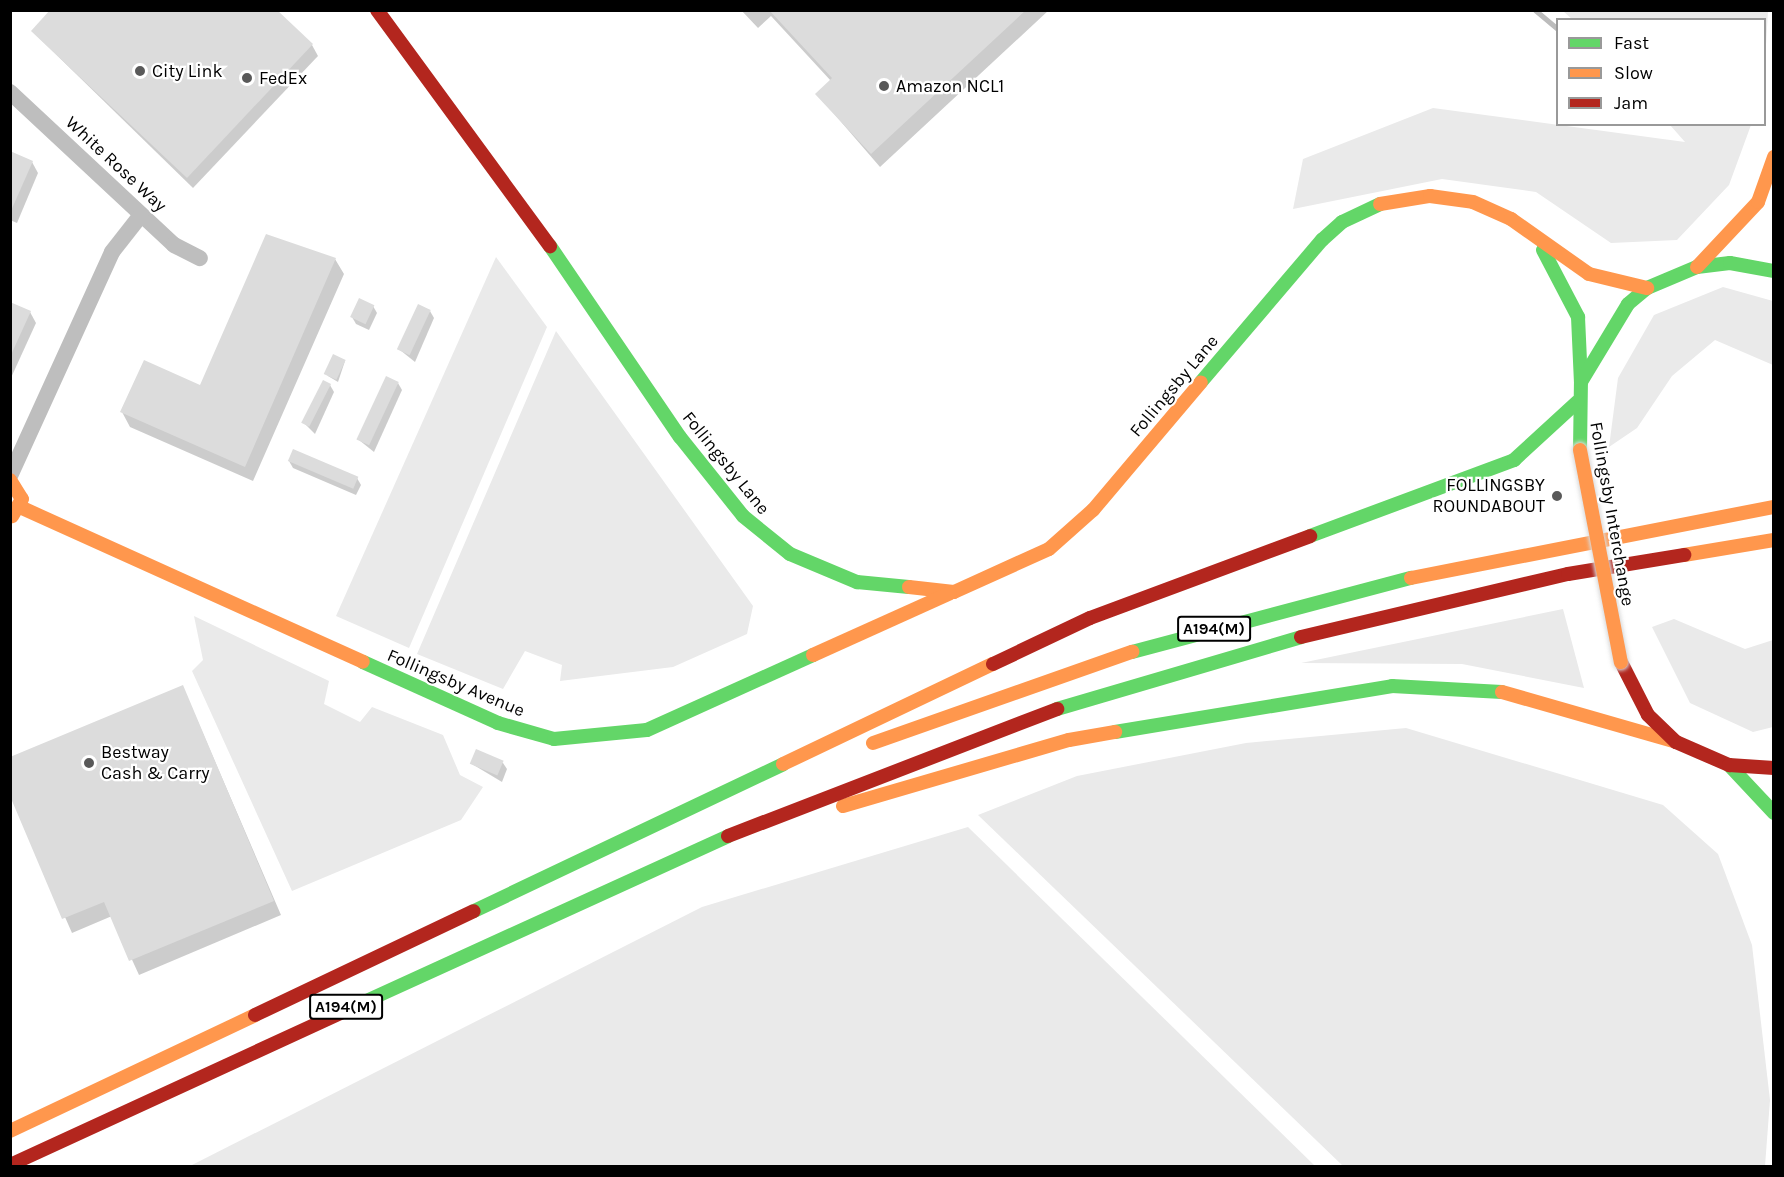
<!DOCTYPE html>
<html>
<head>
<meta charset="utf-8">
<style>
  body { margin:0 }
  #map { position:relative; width:1784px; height:1177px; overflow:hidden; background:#fff; font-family:Karla,sans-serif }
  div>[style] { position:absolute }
  .green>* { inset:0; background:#eaeaea }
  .shadow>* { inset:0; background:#0003 }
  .stream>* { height:5px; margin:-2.5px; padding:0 2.5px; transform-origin:2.5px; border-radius:2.5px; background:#bcbcbc }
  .building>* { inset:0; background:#dcdcdc; transform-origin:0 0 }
  .street>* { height:16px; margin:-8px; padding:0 8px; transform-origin:8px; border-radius:8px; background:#bebebe }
  .fast>* { height:14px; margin:-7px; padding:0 7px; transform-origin:7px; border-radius:7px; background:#63d668 }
  .slow>* { height:14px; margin:-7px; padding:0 7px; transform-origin:7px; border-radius:7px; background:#ff974d }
  .jam>* { height:14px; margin:-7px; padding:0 7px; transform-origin:7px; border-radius:7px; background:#b3261e }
  .bridges { filter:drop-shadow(0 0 2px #dbdbdb) drop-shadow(0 0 2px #dbdbdb) }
  .slow-bridge>* { height:14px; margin:-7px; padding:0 7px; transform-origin:7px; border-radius:7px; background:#ff974d }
  .dots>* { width:16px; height:16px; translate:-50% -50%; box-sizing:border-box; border:3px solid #fff; border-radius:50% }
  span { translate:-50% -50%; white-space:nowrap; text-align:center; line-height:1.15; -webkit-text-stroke:4.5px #fff; paint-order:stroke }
  .shield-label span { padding:2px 4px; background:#fff; border:2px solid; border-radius:4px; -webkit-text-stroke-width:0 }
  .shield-label { font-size:16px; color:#000; font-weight:700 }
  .poi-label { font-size:18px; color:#000 }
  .left { translate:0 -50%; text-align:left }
  .right { translate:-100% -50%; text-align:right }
  .street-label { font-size:18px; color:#000 }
  .frame { position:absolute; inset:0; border:12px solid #000; pointer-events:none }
  .legend { position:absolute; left:1556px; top:18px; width:210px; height:108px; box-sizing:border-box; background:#fff; border:2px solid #999; margin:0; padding:8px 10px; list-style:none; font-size:18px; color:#000 }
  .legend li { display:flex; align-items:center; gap:12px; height:30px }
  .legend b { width:30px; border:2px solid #999 }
</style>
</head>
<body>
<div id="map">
  <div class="green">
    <i style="clip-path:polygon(1563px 11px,1768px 11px,1765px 62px,1764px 20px,1573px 20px)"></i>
    <i style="clip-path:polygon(1433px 108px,1685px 142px,1670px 125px,1751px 125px,1729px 185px,1677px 240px,1611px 243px,1536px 192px,1442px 179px,1293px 209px,1303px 159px)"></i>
    <i style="clip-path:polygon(496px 257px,547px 327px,409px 648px,336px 616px)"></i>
    <i style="clip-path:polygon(1723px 287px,1773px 301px,1773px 365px,1715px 340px,1672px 376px,1637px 428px,1609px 447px,1618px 378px,1654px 315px)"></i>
    <i style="clip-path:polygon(556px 331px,753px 606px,747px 634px,673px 667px,560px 681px,562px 665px,525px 651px,503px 689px,417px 654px)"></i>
    <i style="clip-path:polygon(1563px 609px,1584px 688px,1462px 664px,1301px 663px)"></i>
    <i style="clip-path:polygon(194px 616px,329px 681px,324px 704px,360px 722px,372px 707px,443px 735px,460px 775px,483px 787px,461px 820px,292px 891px,192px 671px,203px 660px)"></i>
    <i style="clip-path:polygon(1674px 619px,1745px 649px,1773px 640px,1773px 727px,1753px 732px,1690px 703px,1652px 627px)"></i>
    <i style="clip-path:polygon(1406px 728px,1663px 805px,1718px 854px,1752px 945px,1770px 1100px,1765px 1166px,1343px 1166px,978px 815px,1077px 776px,1246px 743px)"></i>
    <i style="clip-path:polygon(968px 827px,1315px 1166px,190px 1166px,702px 907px)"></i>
  </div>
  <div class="shadow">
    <i style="clip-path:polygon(741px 10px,1049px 10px,880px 167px,817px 94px,831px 81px,771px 16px,758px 28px)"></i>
    <i style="clip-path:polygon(32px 31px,312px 45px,318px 56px,193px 188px)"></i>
    <i style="clip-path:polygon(10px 153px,32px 162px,38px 173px,17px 223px,10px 220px)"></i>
    <i style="clip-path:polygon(335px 259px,344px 274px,253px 481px,130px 427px,122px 412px,201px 387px)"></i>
    <i style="clip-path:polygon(10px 303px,30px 312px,36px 323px,10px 380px)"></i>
    <i style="clip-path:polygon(373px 306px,377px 313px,369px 330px,356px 324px,352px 317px)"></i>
    <i style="clip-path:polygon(430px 311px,434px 318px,415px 362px,400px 350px)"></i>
    <i style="clip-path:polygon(345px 361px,338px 382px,328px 376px,326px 373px)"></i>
    <i style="clip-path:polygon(398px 383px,402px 390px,374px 452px,359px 440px)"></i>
    <i style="clip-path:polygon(330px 385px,334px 392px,315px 434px,305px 424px)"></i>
    <i style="clip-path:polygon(289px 461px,357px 478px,361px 485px,356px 495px,293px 468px)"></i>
    <i style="clip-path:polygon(183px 687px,281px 915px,139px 975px,112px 916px,72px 933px,10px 792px)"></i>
    <i style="clip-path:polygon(503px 763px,507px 769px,502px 782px,472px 764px)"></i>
  </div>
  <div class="stream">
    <i style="left:1535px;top:10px;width:30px;rotate:40deg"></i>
  </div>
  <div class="building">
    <i style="clip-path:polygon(50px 10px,277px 10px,313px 44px,187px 178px,31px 31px)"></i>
    <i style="clip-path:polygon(769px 10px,1026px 10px,871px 154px,815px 94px,832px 78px)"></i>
    <i style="clip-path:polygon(10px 151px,33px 161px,10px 213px)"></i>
    <i style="clip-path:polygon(266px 234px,336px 258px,245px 467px,120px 412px,144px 360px,200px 385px)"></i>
    <i style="left:359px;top:298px;width:17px;height:21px;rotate:25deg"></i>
    <i style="clip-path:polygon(10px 302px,31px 311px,10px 357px)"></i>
    <i style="left:418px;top:304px;width:14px;height:50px;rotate:25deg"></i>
    <i style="left:333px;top:354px;width:14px;height:22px;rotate:25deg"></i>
    <i style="left:386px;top:376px;width:14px;height:70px;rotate:25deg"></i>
    <i style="left:323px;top:380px;width:9px;height:48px;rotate:27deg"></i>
    <i style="left:293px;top:449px;width:71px;height:13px;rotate:23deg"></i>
    <i style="clip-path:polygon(183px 685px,274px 901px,129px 961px,104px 902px,62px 919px,10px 796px,10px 757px)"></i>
    <i style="left:476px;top:749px;width:30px;height:16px;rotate:23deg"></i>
  </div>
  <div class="street">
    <i style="left:10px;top:92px;width:224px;rotate:43deg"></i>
    <i style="left:174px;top:245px;width:29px;rotate:27deg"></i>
    <i style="left:10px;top:476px;width:246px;rotate:-65.5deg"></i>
    <i style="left:112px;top:252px;width:47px;rotate:-51.9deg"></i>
  </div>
  <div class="fast">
    <i style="left:550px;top:246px;width:231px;rotate:55.8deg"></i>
    <i style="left:680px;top:437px;width:101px;rotate:51.4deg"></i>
    <i style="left:743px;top:516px;width:60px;rotate:39deg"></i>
    <i style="left:790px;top:554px;width:73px;rotate:22.7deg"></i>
    <i style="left:857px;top:582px;width:52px;rotate:5.5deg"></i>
    <i style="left:1543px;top:250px;width:76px;rotate:62.4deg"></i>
    <i style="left:1578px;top:317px;width:65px;rotate:87.4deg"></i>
    <i style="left:1201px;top:382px;width:187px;rotate:-49.6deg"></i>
    <i style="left:1322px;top:240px;width:27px;rotate:-42deg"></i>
    <i style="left:1342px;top:222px;width:42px;rotate:-25.3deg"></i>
    <i style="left:1580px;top:450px;width:68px;rotate:-89.2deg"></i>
    <i style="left:1581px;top:382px;width:91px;rotate:-58.9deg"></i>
    <i style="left:1628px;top:304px;width:25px;rotate:-40deg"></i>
    <i style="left:1647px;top:288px;width:54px;rotate:-22.8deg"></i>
    <i style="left:1697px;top:267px;width:33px;rotate:-7deg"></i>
    <i style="left:1730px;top:263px;width:45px;rotate:10.3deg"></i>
    <i style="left:1310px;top:536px;width:218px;rotate:-20.4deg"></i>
    <i style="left:1514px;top:460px;width:86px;rotate:-42.6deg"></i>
    <i style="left:1132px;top:652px;width:289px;rotate:-14.9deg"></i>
    <i style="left:363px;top:662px;width:148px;rotate:24.3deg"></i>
    <i style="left:498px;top:723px;width:58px;rotate:15.9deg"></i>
    <i style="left:554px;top:739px;width:93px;rotate:-5.5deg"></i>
    <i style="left:647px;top:730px;width:182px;rotate:-24.3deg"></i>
    <i style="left:1057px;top:709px;width:254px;rotate:-16.4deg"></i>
    <i style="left:1115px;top:732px;width:281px;rotate:-9.4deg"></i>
    <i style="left:1392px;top:686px;width:110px;rotate:3.1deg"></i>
    <i style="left:1729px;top:765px;width:66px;rotate:46.8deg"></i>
    <i style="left:474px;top:911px;width:342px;rotate:-25.4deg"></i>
    <i style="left:351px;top:1008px;width:414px;rotate:-24.5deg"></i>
  </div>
  <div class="slow">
    <i style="left:1380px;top:204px;width:51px;rotate:-9.1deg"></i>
    <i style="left:1430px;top:196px;width:43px;rotate:7.9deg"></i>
    <i style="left:1473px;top:202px;width:42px;rotate:24.1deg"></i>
    <i style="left:1511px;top:219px;width:95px;rotate:35.2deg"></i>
    <i style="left:1589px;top:274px;width:60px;rotate:13.6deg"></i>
    <i style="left:1697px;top:267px;width:89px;rotate:-46.8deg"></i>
    <i style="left:1758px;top:202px;width:48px;rotate:-70.4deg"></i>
    <i style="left:10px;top:480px;width:22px;rotate:58deg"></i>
    <i style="left:22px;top:499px;width:20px;rotate:120deg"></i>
    <i style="left:20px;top:507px;width:376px;rotate:24.3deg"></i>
    <i style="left:1684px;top:555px;width:91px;rotate:-9.5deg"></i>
    <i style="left:1411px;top:578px;width:370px;rotate:-11.1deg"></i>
    <i style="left:909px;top:587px;width:45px;rotate:6.3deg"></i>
    <i style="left:954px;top:592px;width:104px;rotate:-24.4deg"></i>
    <i style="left:1049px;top:549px;width:59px;rotate:-41.6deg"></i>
    <i style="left:1093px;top:510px;width:167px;rotate:-49.8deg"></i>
    <i style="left:813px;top:655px;width:150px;rotate:-24.3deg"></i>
    <i style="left:1502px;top:692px;width:181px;rotate:16deg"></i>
    <i style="left:873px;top:743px;width:275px;rotate:-19.4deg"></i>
    <i style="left:783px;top:764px;width:233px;rotate:-25.5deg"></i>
    <i style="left:843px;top:806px;width:235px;rotate:-16.3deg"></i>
    <i style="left:1069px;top:740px;width:47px;rotate:-9.9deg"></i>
    <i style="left:10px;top:1131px;width:271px;rotate:-25.3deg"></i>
  </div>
  <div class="jam">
    <i style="left:377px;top:10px;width:293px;rotate:53.8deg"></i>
    <i style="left:1301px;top:637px;width:274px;rotate:-13.3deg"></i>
    <i style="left:1568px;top:574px;width:118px;rotate:-9.3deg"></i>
    <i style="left:1621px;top:662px;width:59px;rotate:63deg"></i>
    <i style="left:1648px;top:715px;width:39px;rotate:44deg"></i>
    <i style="left:1676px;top:742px;width:58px;rotate:23.5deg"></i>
    <i style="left:1729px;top:765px;width:45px;rotate:3.8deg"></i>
    <i style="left:993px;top:664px;width:107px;rotate:-25.4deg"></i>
    <i style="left:1090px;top:618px;width:235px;rotate:-20.4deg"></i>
    <i style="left:728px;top:836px;width:353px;rotate:-21.1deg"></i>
    <i style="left:255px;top:1015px;width:242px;rotate:-25.4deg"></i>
    <i style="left:10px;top:1165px;width:375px;rotate:-24.7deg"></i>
  </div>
  <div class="bridges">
    <div class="slow-bridge">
      <i style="left:1580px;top:450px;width:216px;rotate:79.1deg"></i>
    </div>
  </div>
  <div class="dots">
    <i style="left:140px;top:71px;background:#595959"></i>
    <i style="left:247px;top:78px;background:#595959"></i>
    <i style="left:884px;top:86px;background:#595959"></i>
    <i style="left:1557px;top:496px;background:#595959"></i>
    <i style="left:89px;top:763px;background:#595959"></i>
  </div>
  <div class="shield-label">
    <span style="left:1214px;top:629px">A194(M)</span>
    <span style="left:346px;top:1007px">A194(M)</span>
  </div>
  <div class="poi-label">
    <span class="left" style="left:152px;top:71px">City Link</span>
    <span class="left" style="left:259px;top:78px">FedEx</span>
    <span class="left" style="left:896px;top:86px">Amazon NCL1</span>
    <span class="right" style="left:1545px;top:496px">FOLLINGSBY<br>ROUNDABOUT</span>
    <span class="left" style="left:101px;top:763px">Bestway<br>Cash &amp; Carry</span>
  </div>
  <div class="street-label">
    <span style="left:116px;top:164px;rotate:43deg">White Rose Way</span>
    <span style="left:1174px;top:386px;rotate:-50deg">Follingsby Lane</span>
    <span style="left:726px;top:463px;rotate:51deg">Follingsby Lane</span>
    <span style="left:1612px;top:514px;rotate:80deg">Follingsby Interchange</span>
    <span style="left:456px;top:683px;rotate:23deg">Follingsby Avenue</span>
  </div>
  <div class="frame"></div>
  <ul class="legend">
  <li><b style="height:8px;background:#63d668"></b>Fast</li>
  <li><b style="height:8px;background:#ff974d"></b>Slow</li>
  <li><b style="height:8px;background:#b3261e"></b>Jam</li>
  </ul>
</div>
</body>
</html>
